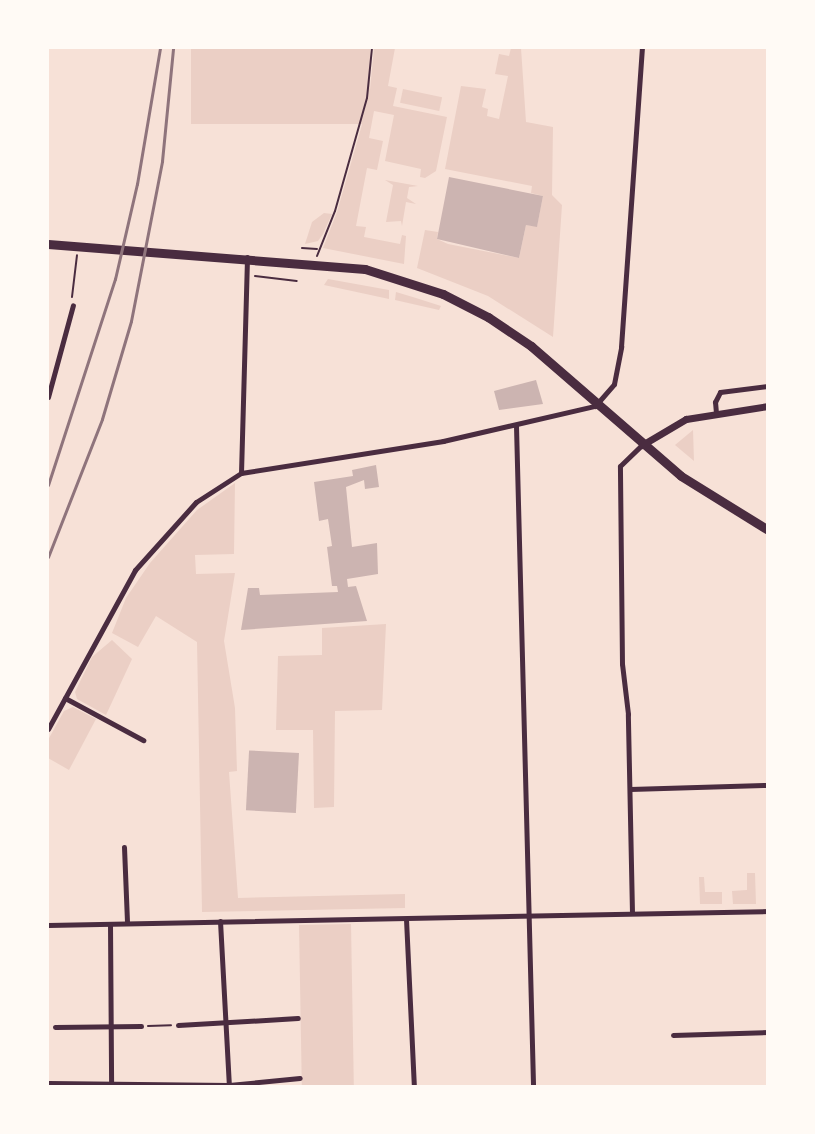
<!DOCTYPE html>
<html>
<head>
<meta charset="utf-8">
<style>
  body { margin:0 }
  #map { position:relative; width:815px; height:1134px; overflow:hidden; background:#f7e1d7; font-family:Lato,sans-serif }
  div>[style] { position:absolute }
  .green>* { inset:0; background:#ebcfc5; transform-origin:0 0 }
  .building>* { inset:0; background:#ccb4b1; transform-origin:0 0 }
  .path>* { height:2px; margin:-1px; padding:0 1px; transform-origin:1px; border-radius:1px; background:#4a2c40 }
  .minor>* { height:5px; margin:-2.5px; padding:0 2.5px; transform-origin:2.5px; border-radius:2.5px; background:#4a2c40 }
  .tertiary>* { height:7px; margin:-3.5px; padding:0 3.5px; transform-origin:3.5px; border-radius:3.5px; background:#4a2c40 }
  .primary>* { height:9px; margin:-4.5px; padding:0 4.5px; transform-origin:4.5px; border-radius:4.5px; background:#4a2c40 }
  .rail>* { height:3px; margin:-1.5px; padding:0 1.5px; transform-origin:1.5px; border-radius:1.5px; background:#8f747c }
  span { translate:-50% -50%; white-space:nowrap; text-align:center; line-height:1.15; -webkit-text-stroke:4px #fffaf5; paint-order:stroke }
  .frame { position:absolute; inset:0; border:49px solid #fffaf5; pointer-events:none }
</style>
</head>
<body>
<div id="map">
  <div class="green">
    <i style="left:191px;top:48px;width:179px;height:76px"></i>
    <i style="clip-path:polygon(374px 48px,395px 48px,388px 86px,397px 88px,393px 106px,447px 117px,436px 171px,425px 178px,420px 177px,421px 169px,385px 161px,394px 115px,374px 111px,369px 138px,383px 141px,377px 170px,367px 168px,356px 226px,366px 227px,364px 237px,400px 244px,402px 235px,406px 236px,404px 264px,323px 248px,337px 212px,369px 100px)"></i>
    <i style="clip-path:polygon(511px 48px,521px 48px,526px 122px,553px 127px,552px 195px,562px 205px,553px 337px,488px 296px,417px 268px,425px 230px,438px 232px,437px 239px,448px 244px,519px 258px,526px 225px,537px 226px,543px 196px,531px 193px,532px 186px,445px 169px,461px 86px,486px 89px,482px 107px,488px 109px,487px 116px,499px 119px,508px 76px,495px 74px,499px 54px,509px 56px)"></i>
    <i style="left:403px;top:89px;width:40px;height:14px;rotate:12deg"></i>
    <i style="clip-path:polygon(385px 180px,418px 186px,409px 187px,407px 198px,416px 204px,406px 202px,402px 226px,401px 221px,386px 222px,393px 185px)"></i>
    <i style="clip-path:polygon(324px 213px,332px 214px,323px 234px,318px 241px,305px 244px,312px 222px)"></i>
    <i style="clip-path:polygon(328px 279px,389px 290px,389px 299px,324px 285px)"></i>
    <i style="clip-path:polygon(396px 292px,416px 298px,441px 306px,439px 310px,395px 300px)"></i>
    <i style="clip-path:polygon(693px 430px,694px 461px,675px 445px)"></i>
    <i style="clip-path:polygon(235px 483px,234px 554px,195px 555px,196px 574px,235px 573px,224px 641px,235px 708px,237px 771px,229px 772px,238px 898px,405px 894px,405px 908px,202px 912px,197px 642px,156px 616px,138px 647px,112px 633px,126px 598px,150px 563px,197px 510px)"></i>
    <i style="clip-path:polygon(386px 624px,382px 710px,335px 711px,334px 807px,314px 808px,313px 730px,276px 730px,278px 656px,322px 655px,322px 628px)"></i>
    <i style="clip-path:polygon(112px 640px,132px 659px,106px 715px,77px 699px,75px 692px,92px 657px)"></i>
    <i style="clip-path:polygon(73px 707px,96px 719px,69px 770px,48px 758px,48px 740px,64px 711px)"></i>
    <i style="clip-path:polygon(747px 873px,755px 873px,756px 904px,733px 904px,732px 891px,747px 890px)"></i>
    <i style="clip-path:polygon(699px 877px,704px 877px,705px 892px,722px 892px,722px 904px,700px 904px)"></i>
    <i style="left:351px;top:924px;width:162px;height:52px;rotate:89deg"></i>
  </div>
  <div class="building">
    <i style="clip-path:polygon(449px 177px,543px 196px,537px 227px,526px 225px,519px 258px,437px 239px)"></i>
    <i style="clip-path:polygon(536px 380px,543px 404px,499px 410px,494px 391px)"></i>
    <i style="clip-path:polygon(376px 465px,379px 487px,365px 489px,364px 480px,346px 487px,352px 547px,377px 543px,378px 574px,347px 579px,348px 587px,356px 586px,367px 621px,241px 630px,248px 588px,259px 588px,260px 595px,338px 592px,337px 586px,332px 586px,327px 547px,332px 546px,328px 519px,319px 521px,314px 482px,353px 476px,352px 470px)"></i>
    <i style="left:299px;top:753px;width:60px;height:50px;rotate:93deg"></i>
  </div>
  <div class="path">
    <i style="left:302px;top:248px;width:15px;rotate:4deg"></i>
    <i style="left:317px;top:256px;width:48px;rotate:-68.2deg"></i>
    <i style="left:335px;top:211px;width:117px;rotate:-74.2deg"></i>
    <i style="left:367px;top:98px;width:50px;rotate:-84.3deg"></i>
    <i style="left:255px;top:276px;width:42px;rotate:6.8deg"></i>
    <i style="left:72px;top:297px;width:42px;rotate:-83.2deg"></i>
    <i style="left:148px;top:1026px;width:23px;rotate:-2deg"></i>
  </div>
  <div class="minor">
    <i style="left:48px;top:397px;width:95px;rotate:-74.8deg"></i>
    <i style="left:716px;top:413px;width:11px;rotate:-95deg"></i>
    <i style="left:715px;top:402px;width:11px;rotate:-63deg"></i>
    <i style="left:720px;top:392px;width:48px;rotate:-7.1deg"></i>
    <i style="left:516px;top:426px;width:660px;rotate:88.52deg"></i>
    <i style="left:241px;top:473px;width:205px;rotate:-9deg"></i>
    <i style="left:443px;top:441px;width:156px;rotate:-13deg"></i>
    <i style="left:595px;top:406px;width:29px;rotate:-49deg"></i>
    <i style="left:614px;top:384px;width:38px;rotate:-79deg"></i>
    <i style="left:621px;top:347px;width:300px;rotate:-86deg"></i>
    <i style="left:65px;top:698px;width:89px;rotate:28.3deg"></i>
    <i style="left:48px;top:729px;width:181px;rotate:-61.3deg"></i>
    <i style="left:135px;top:570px;width:91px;rotate:-48.1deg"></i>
    <i style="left:196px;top:502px;width:54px;rotate:-32.8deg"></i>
    <i style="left:241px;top:473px;width:216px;rotate:-88.4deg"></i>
    <i style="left:630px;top:789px;width:138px;rotate:-1.7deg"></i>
    <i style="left:124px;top:847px;width:76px;rotate:87.7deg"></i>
    <i style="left:632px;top:913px;width:199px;rotate:-91.2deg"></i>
    <i style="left:628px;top:714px;width:50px;rotate:-96.8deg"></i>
    <i style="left:622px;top:664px;width:198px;rotate:-90.6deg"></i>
    <i style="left:620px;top:466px;width:30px;rotate:-44deg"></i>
    <i style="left:406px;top:919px;width:167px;rotate:87.3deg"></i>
    <i style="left:220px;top:921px;width:165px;rotate:86.9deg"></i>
    <i style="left:110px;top:924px;width:159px;rotate:89.6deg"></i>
    <i style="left:48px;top:925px;width:720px;rotate:-1.11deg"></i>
    <i style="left:178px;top:1025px;width:120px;rotate:-3.3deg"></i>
    <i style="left:55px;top:1027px;width:86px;rotate:-0.7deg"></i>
    <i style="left:673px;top:1035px;width:95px;rotate:-1.8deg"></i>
    <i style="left:48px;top:1083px;width:181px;rotate:0.6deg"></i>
    <i style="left:229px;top:1085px;width:71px;rotate:-5.6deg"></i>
  </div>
  <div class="tertiary">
    <i style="left:642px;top:445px;width:51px;rotate:-30.6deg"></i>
    <i style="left:686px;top:419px;width:83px;rotate:-9deg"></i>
  </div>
  <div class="primary">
    <i style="left:48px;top:244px;width:318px;rotate:4.5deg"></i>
    <i style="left:365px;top:269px;width:82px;rotate:17.8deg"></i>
    <i style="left:443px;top:294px;width:51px;rotate:27.1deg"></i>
    <i style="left:488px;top:317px;width:52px;rotate:34deg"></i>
    <i style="left:531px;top:346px;width:198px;rotate:40.9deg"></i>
    <i style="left:681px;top:476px;width:102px;rotate:31.8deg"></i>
  </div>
  <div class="rail">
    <i style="left:48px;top:485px;width:217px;rotate:-72deg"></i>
    <i style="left:115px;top:279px;width:98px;rotate:-77deg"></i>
    <i style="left:137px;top:184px;width:138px;rotate:-80.4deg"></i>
    <i style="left:48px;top:557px;width:148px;rotate:-68.6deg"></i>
    <i style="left:102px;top:419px;width:102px;rotate:-73.5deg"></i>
    <i style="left:131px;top:321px;width:163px;rotate:-79deg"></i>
    <i style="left:162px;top:161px;width:114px;rotate:-84.4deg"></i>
  </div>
  <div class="frame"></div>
</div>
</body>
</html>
